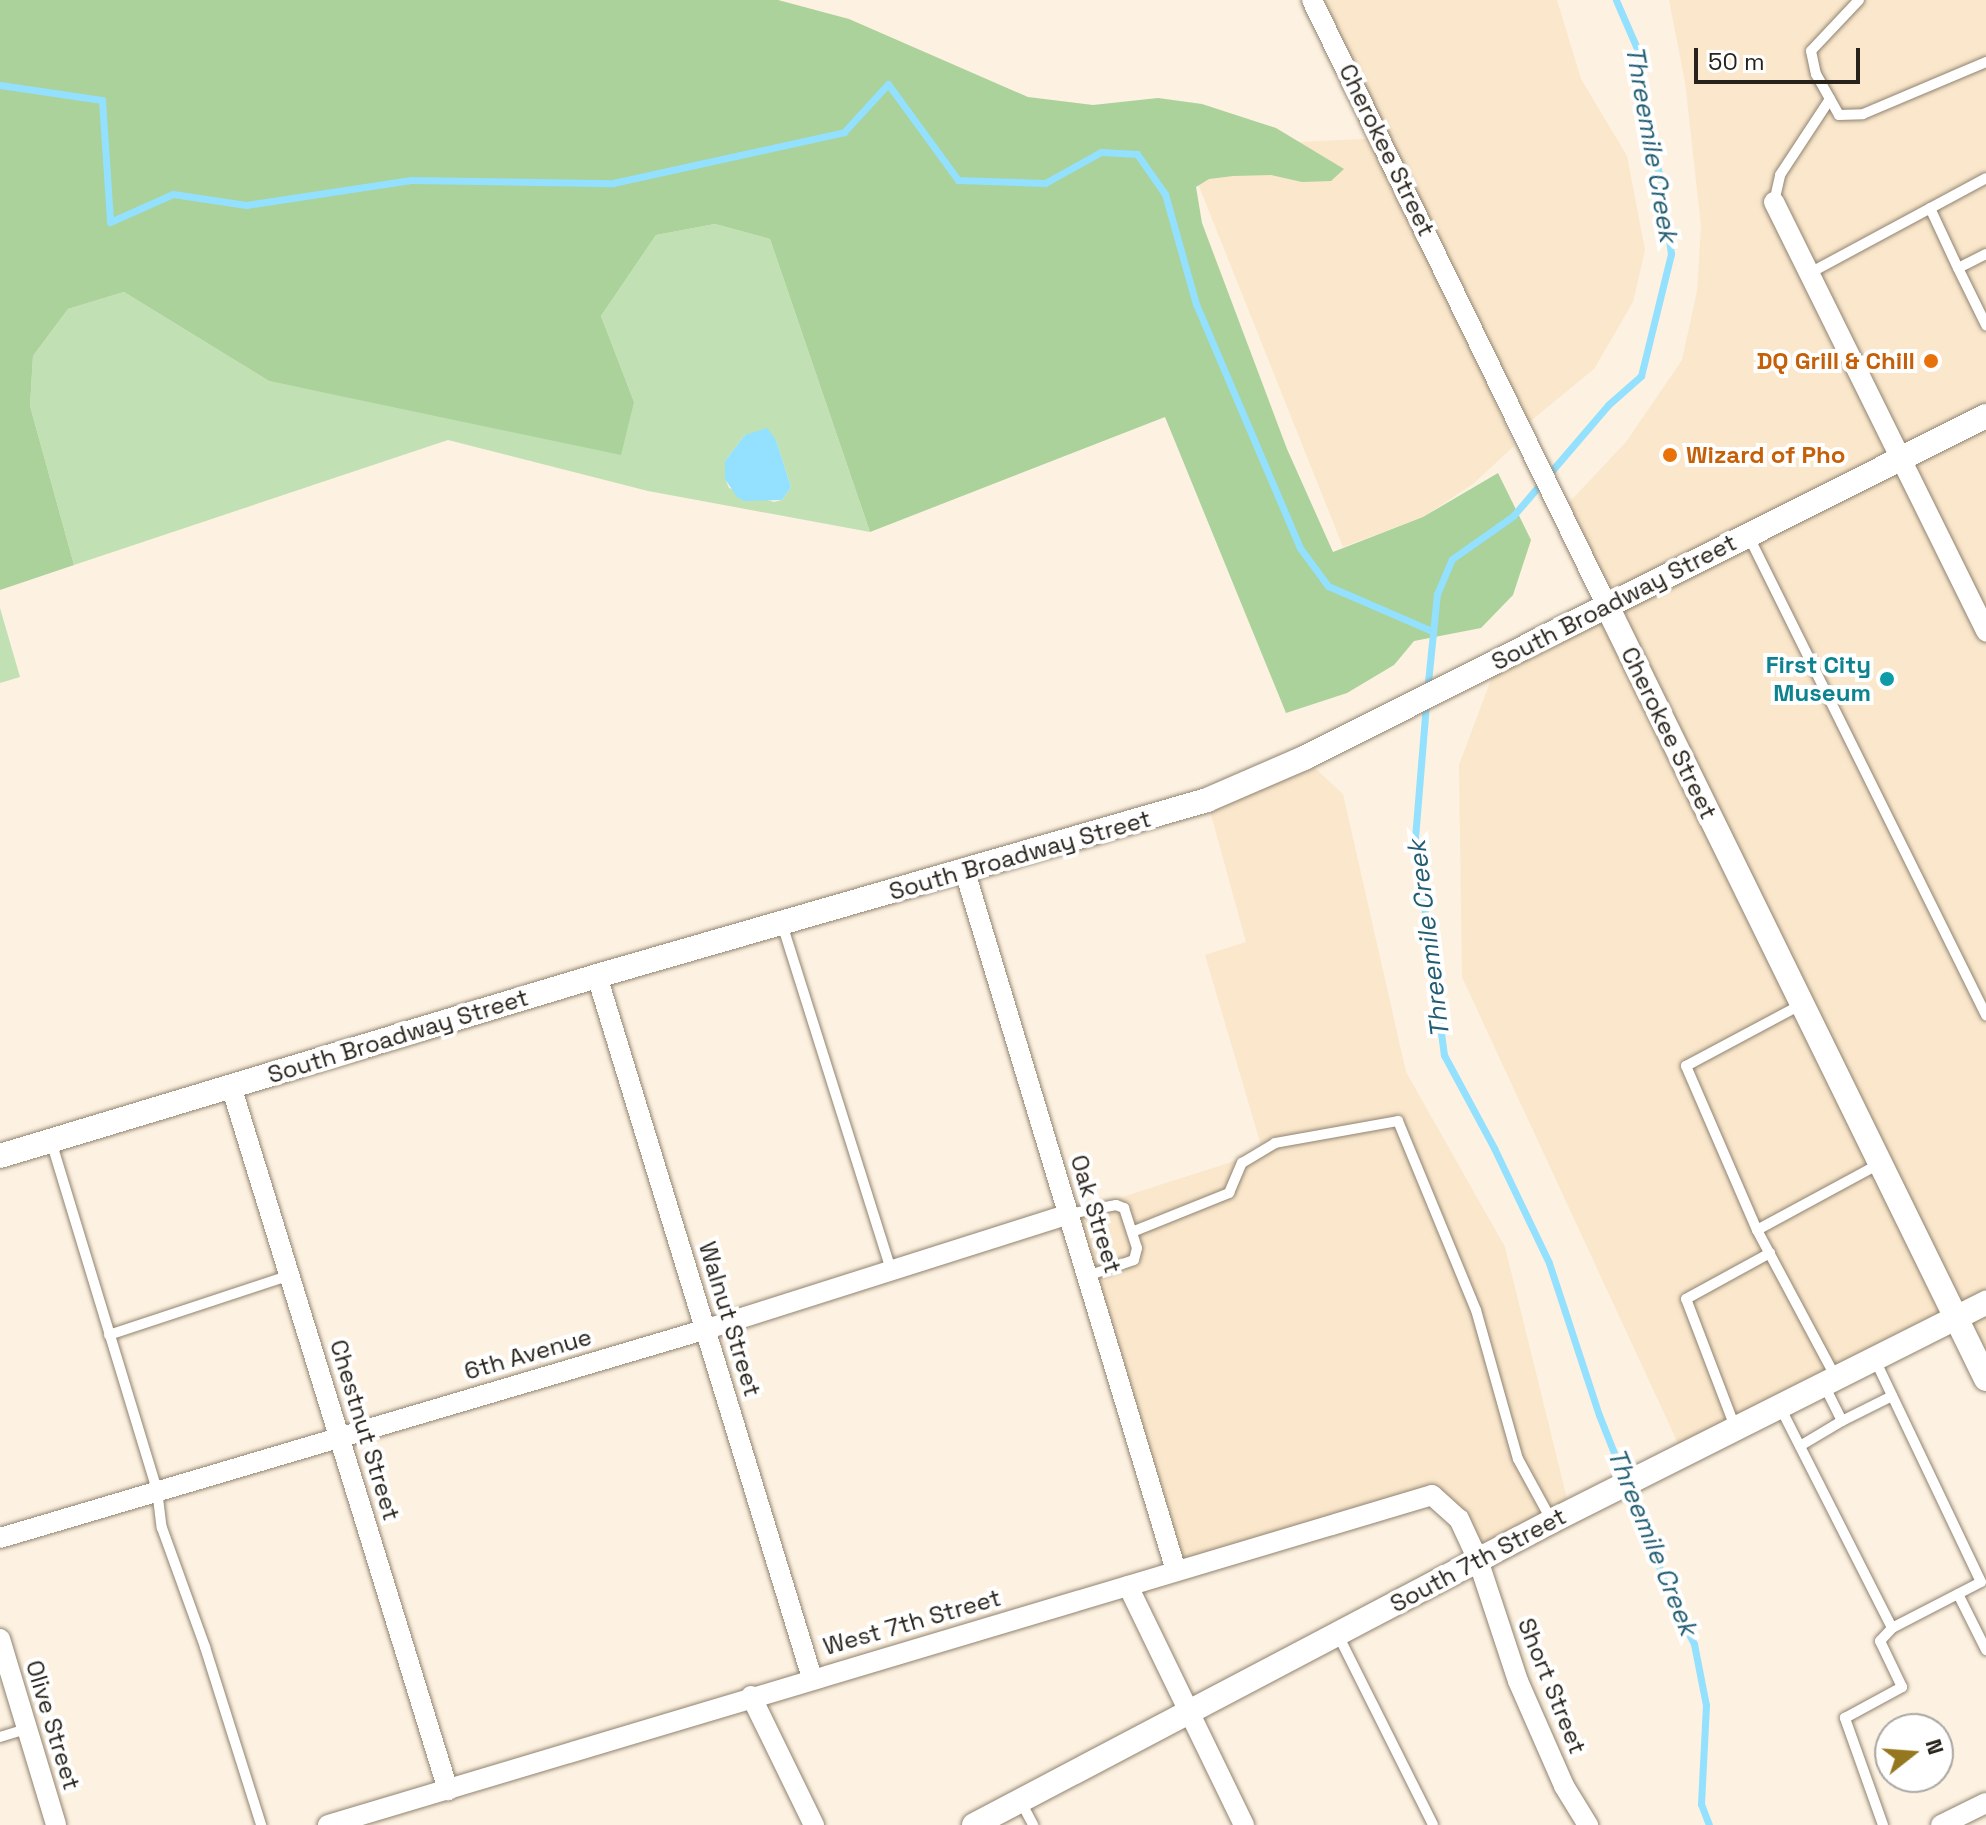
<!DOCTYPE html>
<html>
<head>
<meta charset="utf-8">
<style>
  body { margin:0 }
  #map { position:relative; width:1986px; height:1825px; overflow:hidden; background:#fdf1e1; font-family:"Space Grotesk",sans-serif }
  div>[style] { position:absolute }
  .built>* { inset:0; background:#fae7cc }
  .green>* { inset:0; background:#c1e1b5 }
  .forest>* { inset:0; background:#aad29a }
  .water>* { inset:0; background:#93e0ff }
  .stream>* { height:7px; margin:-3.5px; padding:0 3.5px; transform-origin:3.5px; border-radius:3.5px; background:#93e0ff }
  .roads { filter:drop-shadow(0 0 2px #908370) drop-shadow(0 0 2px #908370) }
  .service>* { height:10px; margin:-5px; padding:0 5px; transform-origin:5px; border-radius:5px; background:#fff }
  .minor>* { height:20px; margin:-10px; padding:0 10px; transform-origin:10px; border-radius:10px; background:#fff }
  .tertiary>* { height:24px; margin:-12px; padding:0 12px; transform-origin:12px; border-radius:12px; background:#fff }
  .dots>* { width:22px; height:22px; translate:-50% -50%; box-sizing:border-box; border:4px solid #fff; border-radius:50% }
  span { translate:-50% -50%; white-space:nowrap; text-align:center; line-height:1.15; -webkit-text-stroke:8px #fff; paint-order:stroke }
  .street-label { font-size:24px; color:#27221a }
  .food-label { font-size:24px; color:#c56008; font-weight:700 }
  .right { translate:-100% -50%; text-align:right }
  .left { translate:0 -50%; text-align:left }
  .culture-label { font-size:24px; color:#0d838f; font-weight:700 }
  .water-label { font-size:26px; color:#215d73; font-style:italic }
  .north { position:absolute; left:1874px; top:1713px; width:80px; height:80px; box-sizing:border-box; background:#fff; border:2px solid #a9a7a3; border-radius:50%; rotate:73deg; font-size:22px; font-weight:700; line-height:32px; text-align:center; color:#27221a }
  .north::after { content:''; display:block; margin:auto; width:28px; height:36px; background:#95771f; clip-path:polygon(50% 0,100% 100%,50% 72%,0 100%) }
  .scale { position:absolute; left:1694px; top:48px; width:166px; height:36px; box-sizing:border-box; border:4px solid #27221a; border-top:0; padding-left:10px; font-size:24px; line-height:28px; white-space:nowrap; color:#27221a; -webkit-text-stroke:6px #fff; paint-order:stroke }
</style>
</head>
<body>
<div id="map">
  <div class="built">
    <i style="clip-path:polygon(1312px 0,1557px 0,1581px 79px,1627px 156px,1645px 250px,1633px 302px,1594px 369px,1527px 424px,1390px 155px,1514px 446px,1473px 484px,1423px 517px,1343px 547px,1189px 161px,1219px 146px,1382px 138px)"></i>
    <i style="clip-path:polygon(1669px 0,1986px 0,1986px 1381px,1956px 1319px,1683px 1454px,1462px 977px,1459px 765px,1498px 661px,1605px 604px,1561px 511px,1626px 442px,1682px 360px,1697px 291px,1701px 226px,1685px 82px)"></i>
    <i style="clip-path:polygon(1304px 758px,1343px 794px,1406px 1072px,1505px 1247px,1570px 1511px,1478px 1560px,1432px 1495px,1176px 1571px,1069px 1214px,1263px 1152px,1205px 955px,1246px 942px,1207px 800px)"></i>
  </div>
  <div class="green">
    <i style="clip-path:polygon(evenodd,715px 224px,770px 239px,870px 532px,648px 491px,448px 440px,74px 565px,30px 406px,33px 356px,68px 309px,124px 292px,269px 381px,509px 429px,634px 402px,601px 316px,656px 235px,715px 224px,745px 435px,776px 440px,791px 487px,782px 500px,774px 502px,729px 488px,725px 478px,725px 461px,745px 435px)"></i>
    <i style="clip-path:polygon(0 608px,20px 677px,0 683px)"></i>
  </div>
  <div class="forest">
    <i style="clip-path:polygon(0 0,778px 0,849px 19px,1028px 97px,1093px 105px,1158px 98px,1202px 104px,1276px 128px,1344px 169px,1331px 181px,1302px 182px,1271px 175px,1233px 176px,1209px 179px,1196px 187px,1202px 223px,1287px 449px,1333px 552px,1423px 517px,1498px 473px,1531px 540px,1513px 595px,1481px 628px,1414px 641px,1394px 665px,1347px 693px,1286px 713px,1165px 417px,870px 532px,770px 239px,715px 224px,656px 235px,601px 316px,634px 402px,621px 455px,269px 381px,124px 292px,68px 309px,33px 356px,30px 406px,74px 565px,0 590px)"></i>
  </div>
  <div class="water">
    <i style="clip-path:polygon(767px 428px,776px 440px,791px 487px,782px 500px,744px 501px,737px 497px,725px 479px,725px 461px,745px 435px)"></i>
  </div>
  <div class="stream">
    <i style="left:0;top:85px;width:103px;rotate:8.4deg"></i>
    <i style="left:102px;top:100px;width:122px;rotate:86.2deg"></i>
    <i style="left:110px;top:222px;width:69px;rotate:-24deg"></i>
    <i style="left:173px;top:194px;width:74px;rotate:8.6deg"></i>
    <i style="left:246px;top:205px;width:167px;rotate:-8.6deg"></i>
    <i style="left:411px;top:180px;width:202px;rotate:0.9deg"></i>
    <i style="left:613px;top:183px;width:237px;rotate:-12.4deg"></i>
    <i style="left:844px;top:132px;width:65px;rotate:-47.5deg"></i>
    <i style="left:888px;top:84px;width:119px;rotate:53.9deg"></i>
    <i style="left:958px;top:180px;width:87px;rotate:2deg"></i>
    <i style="left:1045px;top:183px;width:64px;rotate:-29deg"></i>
    <i style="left:1101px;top:152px;width:36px;rotate:3deg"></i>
    <i style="left:1137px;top:154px;width:49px;rotate:55deg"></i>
    <i style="left:1165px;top:194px;width:114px;rotate:74.3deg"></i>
    <i style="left:1196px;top:304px;width:265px;rotate:66.9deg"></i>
    <i style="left:1300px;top:548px;width:47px;rotate:53.6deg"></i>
    <i style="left:1328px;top:586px;width:113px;rotate:23.4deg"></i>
    <i style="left:1427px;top:692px;width:99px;rotate:-84.2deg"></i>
    <i style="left:1437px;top:594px;width:38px;rotate:-67deg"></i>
    <i style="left:1452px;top:559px;width:75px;rotate:-35.2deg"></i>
    <i style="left:1513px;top:516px;width:146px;rotate:-49.4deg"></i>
    <i style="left:1608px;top:405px;width:44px;rotate:-41.3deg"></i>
    <i style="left:1641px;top:376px;width:126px;rotate:-76.2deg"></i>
    <i style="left:1671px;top:254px;width:78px;rotate:-98.1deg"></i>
    <i style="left:1660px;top:177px;width:84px;rotate:-105.2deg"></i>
    <i style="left:1638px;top:96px;width:43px;rotate:-88.7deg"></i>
    <i style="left:1639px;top:53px;width:58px;rotate:-113.5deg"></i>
    <i style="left:1426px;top:704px;width:134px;rotate:94.7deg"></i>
    <i style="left:1415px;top:838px;width:219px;rotate:82.4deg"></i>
    <i style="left:1444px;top:1055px;width:106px;rotate:61.7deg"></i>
    <i style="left:1494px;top:1148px;width:127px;rotate:64.4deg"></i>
    <i style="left:1549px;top:1263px;width:160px;rotate:71.8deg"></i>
    <i style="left:1599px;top:1415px;width:203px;rotate:68.4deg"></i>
    <i style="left:1674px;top:1604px;width:45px;rotate:63.4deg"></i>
    <i style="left:1694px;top:1644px;width:62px;rotate:78.9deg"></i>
    <i style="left:1706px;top:1705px;width:99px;rotate:92.9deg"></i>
    <i style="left:1701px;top:1804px;width:22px;rotate:69deg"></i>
  </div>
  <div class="roads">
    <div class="service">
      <i style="left:1859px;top:0;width:70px;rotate:133.3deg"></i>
      <i style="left:1811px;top:51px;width:24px;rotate:78deg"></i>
      <i style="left:1816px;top:74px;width:47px;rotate:60.7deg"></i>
      <i style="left:1839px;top:115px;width:24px;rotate:-2deg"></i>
      <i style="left:1863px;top:114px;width:134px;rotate:-22.9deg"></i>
      <i style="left:1774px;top:202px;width:28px;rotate:-77deg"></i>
      <i style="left:1780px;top:175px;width:91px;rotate:-56.7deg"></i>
      <i style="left:1930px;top:208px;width:66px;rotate:65deg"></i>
      <i style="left:1986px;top:254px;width:31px;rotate:153deg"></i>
      <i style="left:1958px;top:268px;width:64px;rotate:63.8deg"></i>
      <i style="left:1808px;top:274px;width:202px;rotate:-28.3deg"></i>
      <i style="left:1749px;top:537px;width:534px;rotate:63.63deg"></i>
      <i style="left:782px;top:924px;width:363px;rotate:72.5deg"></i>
      <i style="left:51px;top:1141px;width:365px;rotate:73.1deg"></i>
      <i style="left:157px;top:1490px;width:38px;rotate:83deg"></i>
      <i style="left:162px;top:1528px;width:127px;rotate:70.1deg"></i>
      <i style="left:205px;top:1647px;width:187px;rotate:72.5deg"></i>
      <i style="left:1069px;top:1214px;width:48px;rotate:-10.8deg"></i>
      <i style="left:1116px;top:1205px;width:9px;rotate:21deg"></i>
      <i style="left:1124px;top:1208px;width:42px;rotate:72deg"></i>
      <i style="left:1137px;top:1248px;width:12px;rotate:104deg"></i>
      <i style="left:1134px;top:1260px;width:50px;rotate:161.2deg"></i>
      <i style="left:1757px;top:1230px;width:179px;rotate:-113.4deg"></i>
      <i style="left:1686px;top:1066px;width:132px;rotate:-28.1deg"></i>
      <i style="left:1132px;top:1232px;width:105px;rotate:-21.9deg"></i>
      <i style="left:1229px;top:1193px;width:33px;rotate:-67deg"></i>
      <i style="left:1242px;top:1163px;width:39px;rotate:-31deg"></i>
      <i style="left:1275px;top:1143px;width:125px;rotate:-10.1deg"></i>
      <i style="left:1398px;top:1121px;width:204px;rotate:67.6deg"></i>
      <i style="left:1476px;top:1310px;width:155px;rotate:74.3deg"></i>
      <i style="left:1518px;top:1459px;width:71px;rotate:61.3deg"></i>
      <i style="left:109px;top:1335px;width:191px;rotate:-18.3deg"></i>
      <i style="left:1835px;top:1376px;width:166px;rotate:-118.1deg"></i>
      <i style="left:1757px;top:1230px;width:139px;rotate:-28.4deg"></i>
      <i style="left:1824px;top:1385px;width:40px;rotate:63.4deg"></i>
      <i style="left:1842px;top:1421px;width:56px;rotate:-26.6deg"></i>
      <i style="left:1780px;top:1407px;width:248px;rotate:63.1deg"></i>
      <i style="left:1892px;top:1628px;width:100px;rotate:-27.3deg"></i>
      <i style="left:1981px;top:1582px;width:248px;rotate:-115.5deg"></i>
      <i style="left:1735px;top:1427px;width:137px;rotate:-110.9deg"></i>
      <i style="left:1686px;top:1299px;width:96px;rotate:-28.7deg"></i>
      <i style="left:1800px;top:1446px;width:49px;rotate:-30.8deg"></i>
      <i style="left:1958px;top:1594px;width:63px;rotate:63.4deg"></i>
      <i style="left:1338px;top:1635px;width:212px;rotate:63.4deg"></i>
      <i style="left:0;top:1737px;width:28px;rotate:-17deg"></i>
      <i style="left:1021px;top:1802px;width:26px;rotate:62deg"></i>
      <i style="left:1883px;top:1825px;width:114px;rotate:-109.6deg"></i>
      <i style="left:1845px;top:1718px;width:65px;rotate:-28.5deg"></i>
      <i style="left:1902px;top:1687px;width:51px;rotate:-115.6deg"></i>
      <i style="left:1880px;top:1641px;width:18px;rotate:-47deg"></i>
    </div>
    <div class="minor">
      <i style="left:1312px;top:0;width:672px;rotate:64.05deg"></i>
      <i style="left:1774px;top:202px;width:479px;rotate:63.7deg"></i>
      <i style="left:965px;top:872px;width:730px;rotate:73.2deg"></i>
      <i style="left:597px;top:976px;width:734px;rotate:72.97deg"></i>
      <i style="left:231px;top:1086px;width:737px;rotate:72.87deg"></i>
      <i style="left:0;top:1538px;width:737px;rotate:-16.47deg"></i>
      <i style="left:707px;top:1329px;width:380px;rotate:-17.6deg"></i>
      <i style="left:1128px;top:1586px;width:266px;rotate:64.1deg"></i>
      <i style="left:0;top:1639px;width:194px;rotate:73.2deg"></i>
      <i style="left:751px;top:1696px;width:144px;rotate:64deg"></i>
      <i style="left:328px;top:1825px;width:1152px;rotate:-16.64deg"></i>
      <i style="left:1432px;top:1495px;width:36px;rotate:42deg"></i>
      <i style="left:1459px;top:1519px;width:45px;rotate:65.1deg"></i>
      <i style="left:1478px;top:1560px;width:127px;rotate:71.7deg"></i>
      <i style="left:1518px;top:1681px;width:115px;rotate:66.3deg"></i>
      <i style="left:1564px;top:1786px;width:46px;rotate:58.4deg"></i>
      <i style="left:1941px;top:1825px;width:50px;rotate:-26.1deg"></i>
    </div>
    <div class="tertiary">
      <i style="left:1606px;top:604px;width:863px;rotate:63.88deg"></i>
      <i style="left:0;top:1156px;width:624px;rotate:-16.78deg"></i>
      <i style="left:597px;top:976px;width:635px;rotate:-16.09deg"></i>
      <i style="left:1207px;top:800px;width:106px;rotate:-23.4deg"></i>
      <i style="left:1304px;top:758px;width:763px;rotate:-26.63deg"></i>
      <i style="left:974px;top:1825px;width:653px;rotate:-27.74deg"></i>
      <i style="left:1552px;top:1521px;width:486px;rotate:-26.7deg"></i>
    </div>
  </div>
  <div class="dots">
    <i style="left:1931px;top:361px;background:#e8710a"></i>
    <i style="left:1670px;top:455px;background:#e8710a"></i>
    <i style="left:1887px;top:679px;background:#0f9aa8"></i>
  </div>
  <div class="street-label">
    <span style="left:1387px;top:150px;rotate:64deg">Cherokee Street</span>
    <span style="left:1614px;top:602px;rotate:-27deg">South Broadway Street</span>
    <span style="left:1669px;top:733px;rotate:64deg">Cherokee Street</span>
    <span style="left:1020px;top:855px;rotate:-16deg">South Broadway Street</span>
    <span style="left:398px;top:1036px;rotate:-17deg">South Broadway Street</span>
    <span style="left:1096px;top:1214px;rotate:73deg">Oak Street</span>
    <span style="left:730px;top:1319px;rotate:73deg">Walnut Street</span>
    <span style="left:528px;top:1354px;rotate:-16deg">6th Avenue</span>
    <span style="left:365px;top:1430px;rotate:73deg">Chestnut Street</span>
    <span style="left:1478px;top:1560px;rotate:-28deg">South 7th Street</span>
    <span style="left:912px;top:1622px;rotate:-16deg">West 7th Street</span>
    <span style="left:1552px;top:1686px;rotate:68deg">Short Street</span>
    <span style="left:53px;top:1725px;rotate:73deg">Olive Street</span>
  </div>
  <div class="food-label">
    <span class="right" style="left:1915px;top:361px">DQ Grill &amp; Chill</span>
    <span class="left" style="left:1686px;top:455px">Wizard of Pho</span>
  </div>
  <div class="culture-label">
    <span class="right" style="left:1871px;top:679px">First City<br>Museum</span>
  </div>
  <div class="water-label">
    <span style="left:1651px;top:144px;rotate:80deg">Threemile Creek</span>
    <span style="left:1429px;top:939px;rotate:-97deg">Threemile Creek</span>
    <span style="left:1652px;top:1542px;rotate:68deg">Threemile Creek</span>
  </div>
  <div class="north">N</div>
  <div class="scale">50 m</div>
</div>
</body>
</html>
